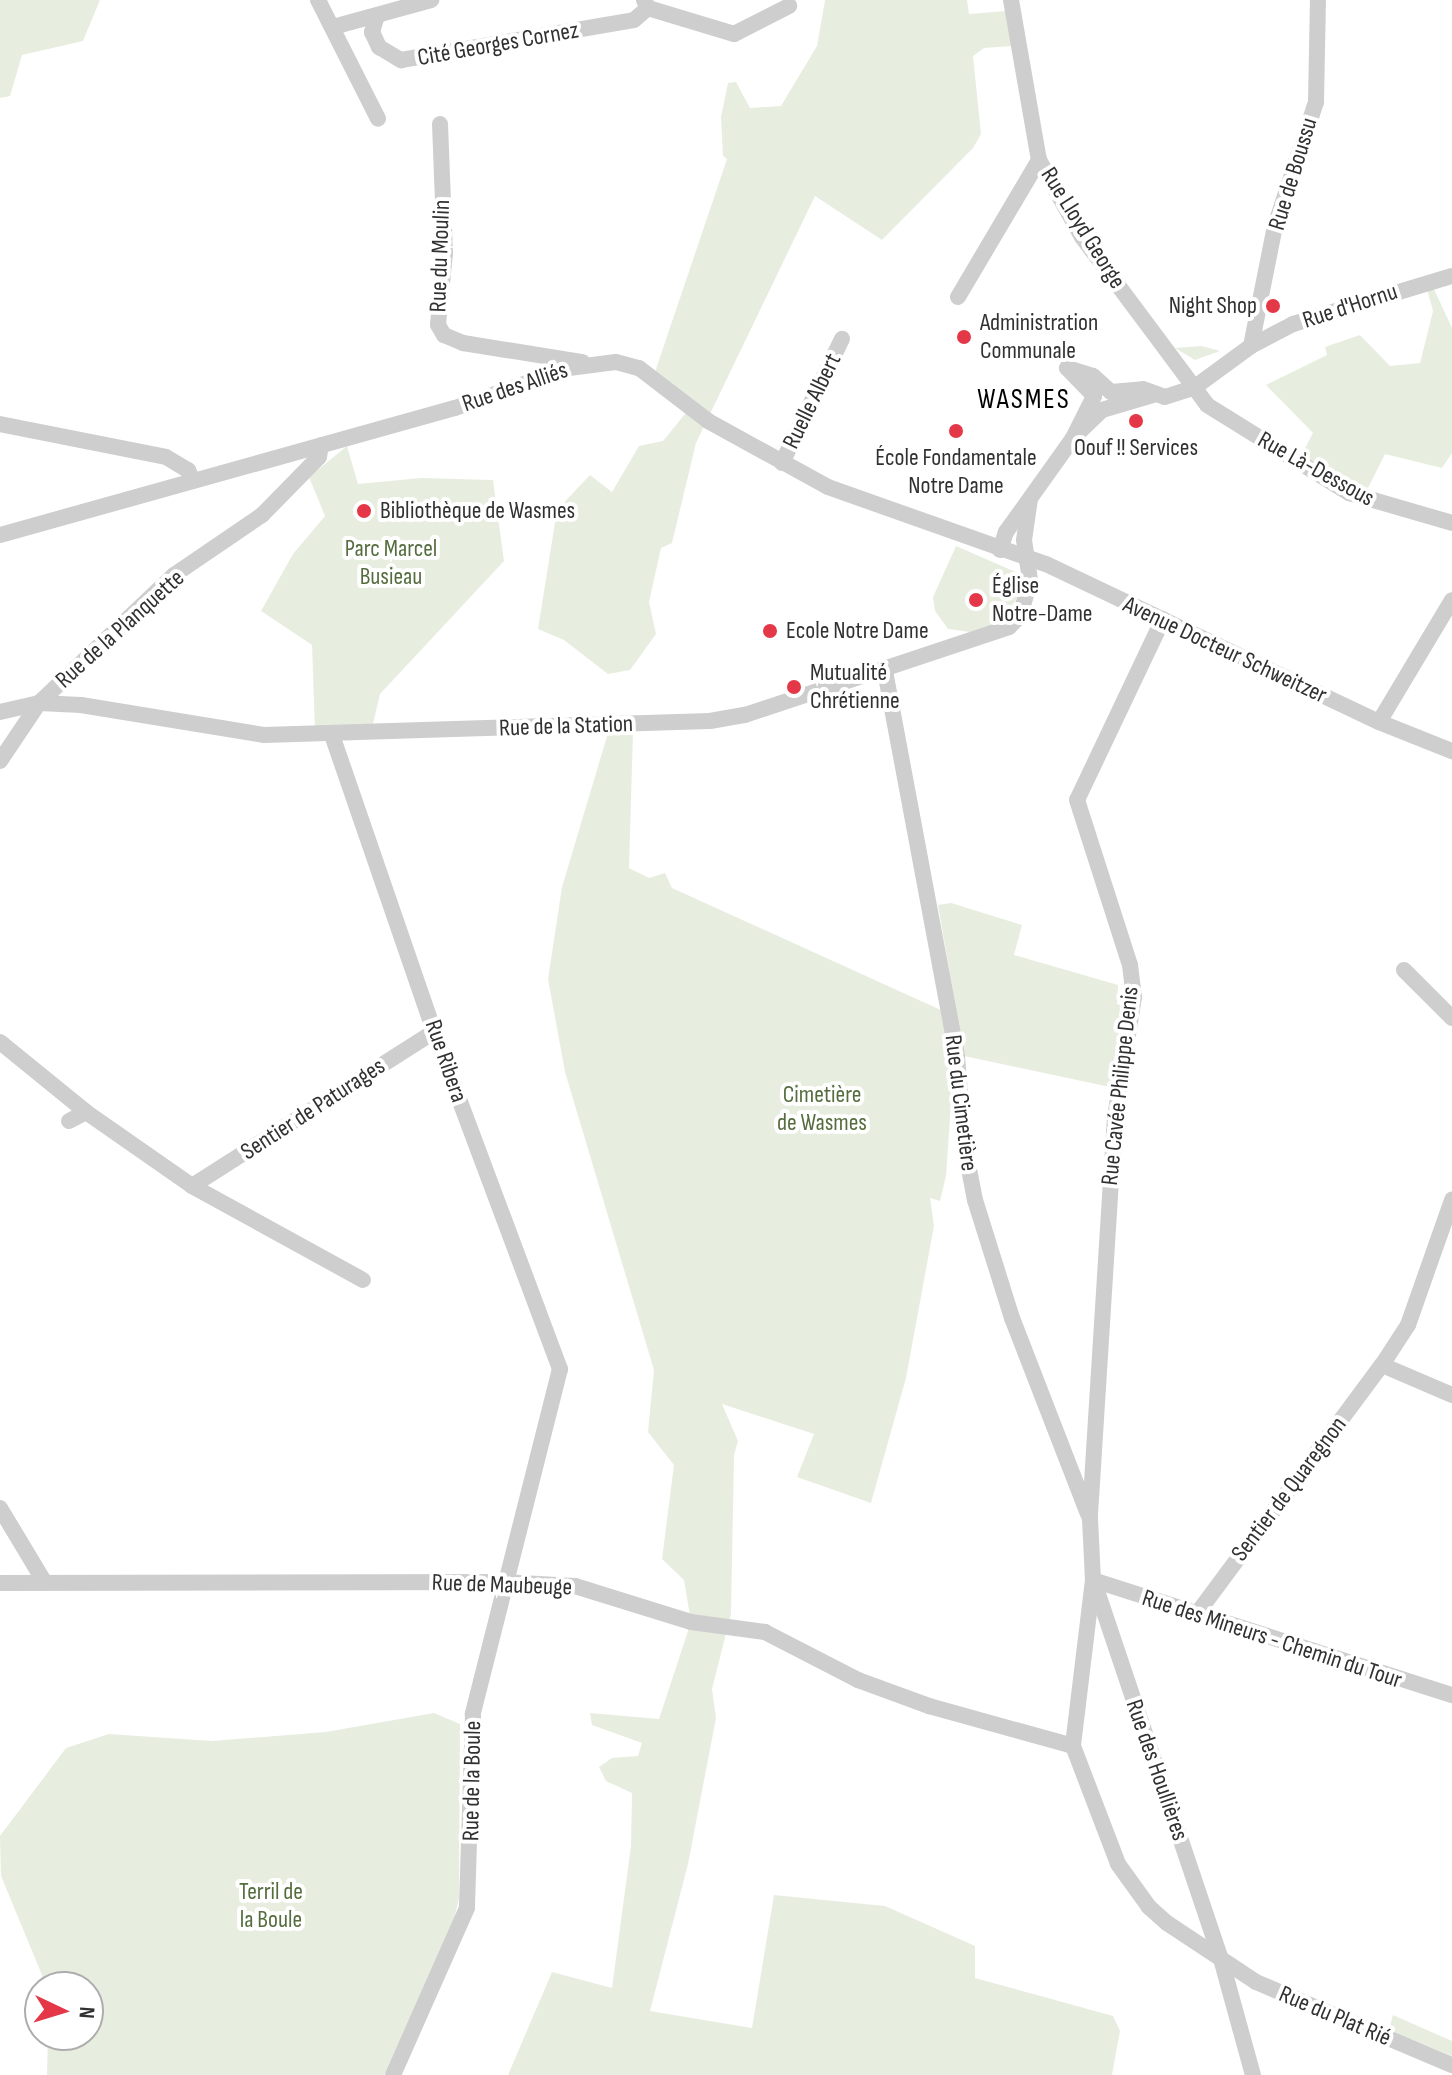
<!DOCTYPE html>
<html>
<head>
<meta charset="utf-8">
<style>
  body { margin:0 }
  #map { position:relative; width:1452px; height:2075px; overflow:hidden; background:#fff; font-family:"Sofia Sans Condensed",sans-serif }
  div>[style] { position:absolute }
  .green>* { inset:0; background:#e7eee0 }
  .minor>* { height:16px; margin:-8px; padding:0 8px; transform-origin:8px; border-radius:8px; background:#cecece }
  .dots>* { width:22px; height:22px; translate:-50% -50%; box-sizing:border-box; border:4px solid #fff; border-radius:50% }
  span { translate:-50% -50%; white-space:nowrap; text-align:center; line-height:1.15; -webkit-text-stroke:8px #fff; paint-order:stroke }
  .street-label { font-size:24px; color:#313131 }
  .poi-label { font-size:24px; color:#313131 }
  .right { translate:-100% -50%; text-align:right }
  .left { translate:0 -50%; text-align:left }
  .park-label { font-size:24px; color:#556d3e }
  .quarter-label { font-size:28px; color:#000; letter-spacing:2px }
  .north { position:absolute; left:24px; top:1971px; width:80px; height:80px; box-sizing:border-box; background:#fff; border:2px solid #adadad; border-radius:50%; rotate:94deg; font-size:22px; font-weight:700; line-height:32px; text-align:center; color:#313131 }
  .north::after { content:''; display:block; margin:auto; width:28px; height:36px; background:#e43747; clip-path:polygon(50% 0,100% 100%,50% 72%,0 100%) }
</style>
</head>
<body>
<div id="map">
  <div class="green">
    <i style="clip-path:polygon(0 0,100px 0,83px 41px,22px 55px,10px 96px,0 98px)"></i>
    <i style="clip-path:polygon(825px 0,967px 0,969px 14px,1006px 11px,1012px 46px,984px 48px,973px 56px,981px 134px,973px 148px,882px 240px,815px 196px,696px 443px,672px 543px,661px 548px,649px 602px,656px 634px,630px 670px,608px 674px,564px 640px,538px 629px,557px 510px,590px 475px,612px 492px,639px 446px,663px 441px,689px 409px,656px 381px,656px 369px,727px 159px,723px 156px,721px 117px,728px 83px,736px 82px,750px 108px,781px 106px,817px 46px)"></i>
    <i style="clip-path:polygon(1433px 287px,1452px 328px,1452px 453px,1442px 468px,1385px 454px,1367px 490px,1301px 456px,1313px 433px,1266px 385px,1327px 355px,1325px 347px,1360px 335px,1390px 366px,1420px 363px,1433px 311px,1427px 289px)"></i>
    <i style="clip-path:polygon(1202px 346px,1220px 351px,1195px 360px,1175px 348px)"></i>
    <i style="clip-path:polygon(347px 446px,358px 484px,421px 478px,493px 480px,504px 561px,380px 694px,373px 724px,315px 732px,312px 645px,261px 611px,293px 554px,325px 516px,309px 477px)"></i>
    <i style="clip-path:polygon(956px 546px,1018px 573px,1019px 593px,1011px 611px,994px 627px,977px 633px,948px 629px,935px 611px,933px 597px)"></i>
    <i style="clip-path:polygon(608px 733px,633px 733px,629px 868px,649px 878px,665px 873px,672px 888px,943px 1011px,953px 1075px,946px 1176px,940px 1201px,930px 1198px,934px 1226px,906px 1378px,871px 1503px,797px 1477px,814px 1434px,722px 1404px,738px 1441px,734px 1455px,731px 1614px,712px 1689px,716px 1718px,688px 1864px,650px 2011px,752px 2028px,774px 1895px,885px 1906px,975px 1946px,975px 1978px,1113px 2016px,1120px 2031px,1112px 2075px,508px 2075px,552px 1972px,612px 1988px,631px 1846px,632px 1793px,606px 1781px,599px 1767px,612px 1758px,638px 1756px,642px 1743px,592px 1725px,590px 1713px,659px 1719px,691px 1622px,684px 1580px,662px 1559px,674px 1465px,648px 1432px,654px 1370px,565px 1072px,548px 979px,562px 887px)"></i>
    <i style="clip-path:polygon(951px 903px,1022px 925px,1014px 955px,1118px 985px,1117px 1004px,1123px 1006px,1110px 1087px,964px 1056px,938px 905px)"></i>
    <i style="clip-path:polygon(434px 1713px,460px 1724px,459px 1899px,452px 1927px,384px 2075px,47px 2075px,48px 2035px,88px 2035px,88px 1987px,47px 1987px,1px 1876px,0 1836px,66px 1748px,109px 1734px,212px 1741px,326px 1732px)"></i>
    <i style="clip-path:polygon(1393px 2015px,1452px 2041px,1452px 2056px,1389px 2030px)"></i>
  </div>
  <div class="minor">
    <i style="left:318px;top:0;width:133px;rotate:63.2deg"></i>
    <i style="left:644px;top:0;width:9px;rotate:63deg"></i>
    <i style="left:648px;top:8px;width:90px;rotate:16.8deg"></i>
    <i style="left:734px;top:34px;width:62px;rotate:-27deg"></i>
    <i style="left:1011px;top:0;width:162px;rotate:80.1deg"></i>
    <i style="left:1039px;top:160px;width:88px;rotate:60.8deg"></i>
    <i style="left:1082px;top:237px;width:209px;rotate:53.3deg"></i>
    <i style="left:1207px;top:405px;width:167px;rotate:31.8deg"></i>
    <i style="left:1349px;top:493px;width:107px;rotate:16.2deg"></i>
    <i style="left:376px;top:19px;width:14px;rotate:107deg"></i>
    <i style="left:372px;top:32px;width:17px;rotate:65deg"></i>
    <i style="left:379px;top:47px;width:26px;rotate:31deg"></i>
    <i style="left:401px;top:60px;width:236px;rotate:-9.7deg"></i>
    <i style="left:634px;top:20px;width:18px;rotate:-41deg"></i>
    <i style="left:333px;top:27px;width:102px;rotate:-15.4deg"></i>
    <i style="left:440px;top:124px;width:129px;rotate:87.8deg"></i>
    <i style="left:445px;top:253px;width:72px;rotate:95.6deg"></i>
    <i style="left:438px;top:325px;width:12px;rotate:59deg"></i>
    <i style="left:444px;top:335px;width:21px;rotate:23deg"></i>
    <i style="left:463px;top:343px;width:121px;rotate:9.1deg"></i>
    <i style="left:958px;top:297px;width:159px;rotate:-59.4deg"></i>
    <i style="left:1251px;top:346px;width:122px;rotate:-78.7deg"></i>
    <i style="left:1275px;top:226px;width:131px;rotate:-71.7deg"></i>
    <i style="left:1316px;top:102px;width:102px;rotate:-88.9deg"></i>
    <i style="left:1067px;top:368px;width:27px;rotate:17deg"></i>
    <i style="left:1093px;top:376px;width:24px;rotate:42deg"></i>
    <i style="left:1111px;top:392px;width:32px;rotate:-5deg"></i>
    <i style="left:1143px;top:389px;width:23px;rotate:20deg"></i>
    <i style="left:1165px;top:397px;width:32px;rotate:-18deg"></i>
    <i style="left:1195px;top:387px;width:69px;rotate:-36.2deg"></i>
    <i style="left:1251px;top:346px;width:47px;rotate:-27.6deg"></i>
    <i style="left:1293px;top:324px;width:166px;rotate:-16.8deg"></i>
    <i style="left:1067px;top:368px;width:39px;rotate:46deg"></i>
    <i style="left:0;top:424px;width:169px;rotate:11.2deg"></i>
    <i style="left:166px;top:457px;width:26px;rotate:31deg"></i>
    <i style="left:188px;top:470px;width:12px;rotate:66deg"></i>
    <i style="left:1073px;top:438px;width:40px;rotate:-44deg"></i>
    <i style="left:1102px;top:410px;width:53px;rotate:-16.4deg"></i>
    <i style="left:782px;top:463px;width:138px;rotate:-64.2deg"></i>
    <i style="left:0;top:535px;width:472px;rotate:-15.6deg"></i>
    <i style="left:455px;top:408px;width:121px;rotate:-19.3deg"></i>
    <i style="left:569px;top:368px;width:47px;rotate:-7.3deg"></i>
    <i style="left:616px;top:362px;width:24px;rotate:15deg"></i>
    <i style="left:639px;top:368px;width:87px;rotate:37.5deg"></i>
    <i style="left:708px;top:421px;width:137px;rotate:28.8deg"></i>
    <i style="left:828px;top:487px;width:231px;rotate:19.5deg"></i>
    <i style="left:1046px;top:564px;width:369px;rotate:25.4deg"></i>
    <i style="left:1379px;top:722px;width:79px;rotate:21.7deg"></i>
    <i style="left:1000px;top:550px;width:19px;rotate:-72deg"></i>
    <i style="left:1006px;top:532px;width:115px;rotate:-54.5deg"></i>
    <i style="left:1073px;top:438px;width:47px;rotate:-63.4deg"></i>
    <i style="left:1163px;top:619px;width:200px;rotate:115.4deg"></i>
    <i style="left:1077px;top:800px;width:173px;rotate:72.2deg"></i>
    <i style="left:1130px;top:965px;width:32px;rotate:83deg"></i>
    <i style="left:1134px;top:997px;width:121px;rotate:99deg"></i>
    <i style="left:1115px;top:1117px;width:403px;rotate:93.6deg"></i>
    <i style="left:1090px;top:1519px;width:61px;rotate:87.2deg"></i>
    <i style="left:1093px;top:1580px;width:167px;rotate:96.9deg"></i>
    <i style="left:1073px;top:1746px;width:126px;rotate:69.1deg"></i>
    <i style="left:1118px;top:1864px;width:53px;rotate:54.2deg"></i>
    <i style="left:1149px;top:1907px;width:24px;rotate:42deg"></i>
    <i style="left:1167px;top:1923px;width:107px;rotate:33.5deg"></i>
    <i style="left:1256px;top:1982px;width:213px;rotate:23deg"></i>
    <i style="left:885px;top:671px;width:392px;rotate:79.4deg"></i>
    <i style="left:957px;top:1056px;width:87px;rotate:85.4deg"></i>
    <i style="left:964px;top:1143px;width:58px;rotate:79.1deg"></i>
    <i style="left:975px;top:1200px;width:124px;rotate:72.6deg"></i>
    <i style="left:1012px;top:1318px;width:210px;rotate:68.8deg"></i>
    <i style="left:0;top:712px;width:40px;rotate:-13deg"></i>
    <i style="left:39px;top:703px;width:42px;rotate:2.7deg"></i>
    <i style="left:81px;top:705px;width:185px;rotate:9.3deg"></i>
    <i style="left:264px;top:735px;width:446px;rotate:-1.8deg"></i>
    <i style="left:710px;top:721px;width:36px;rotate:-10deg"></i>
    <i style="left:745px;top:715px;width:278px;rotate:-18.4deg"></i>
    <i style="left:1009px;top:627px;width:16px;rotate:-45deg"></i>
    <i style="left:1020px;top:616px;width:37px;rotate:-74deg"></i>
    <i style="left:1030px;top:580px;width:40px;rotate:-98.5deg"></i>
    <i style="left:1024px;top:540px;width:41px;rotate:-81.7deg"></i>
    <i style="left:1379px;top:722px;width:142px;rotate:-59.1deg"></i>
    <i style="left:332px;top:735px;width:314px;rotate:71deg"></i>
    <i style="left:434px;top:1032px;width:360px;rotate:69.5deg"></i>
    <i style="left:560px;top:1369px;width:356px;rotate:104.2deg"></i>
    <i style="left:473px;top:1714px;width:194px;rotate:91.8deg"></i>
    <i style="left:467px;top:1908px;width:183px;rotate:113.9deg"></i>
    <i style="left:0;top:761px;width:70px;rotate:-56.1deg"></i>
    <i style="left:39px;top:703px;width:186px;rotate:-43.5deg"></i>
    <i style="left:174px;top:575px;width:107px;rotate:-34.3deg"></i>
    <i style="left:262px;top:515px;width:81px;rotate:-45.5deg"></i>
    <i style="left:319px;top:457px;width:12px;rotate:-81deg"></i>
    <i style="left:1404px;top:970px;width:68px;rotate:45deg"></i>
    <i style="left:0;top:1042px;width:111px;rotate:39.1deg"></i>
    <i style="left:86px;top:1112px;width:129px;rotate:34.9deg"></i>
    <i style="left:192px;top:1186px;width:195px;rotate:28.8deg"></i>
    <i style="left:69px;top:1121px;width:19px;rotate:-28deg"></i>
    <i style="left:192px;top:1186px;width:287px;rotate:-32.5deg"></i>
    <i style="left:1382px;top:1365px;width:48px;rotate:-57deg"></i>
    <i style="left:1408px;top:1325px;width:133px;rotate:-70.6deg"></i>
    <i style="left:0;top:1508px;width:87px;rotate:59deg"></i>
    <i style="left:1093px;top:1580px;width:377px;rotate:17.8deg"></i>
    <i style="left:1094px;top:1582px;width:398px;rotate:71.4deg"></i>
    <i style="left:1221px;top:1959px;width:120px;rotate:74.6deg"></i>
    <i style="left:0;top:1583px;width:505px;rotate:-0.11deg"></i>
    <i style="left:505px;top:1582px;width:70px;rotate:3.3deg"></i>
    <i style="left:575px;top:1586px;width:121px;rotate:17.2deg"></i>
    <i style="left:691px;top:1622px;width:75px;rotate:7.7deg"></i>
    <i style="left:765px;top:1632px;width:105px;rotate:27.3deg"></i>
    <i style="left:858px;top:1680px;width:76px;rotate:20.1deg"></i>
    <i style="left:929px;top:1706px;width:149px;rotate:15.5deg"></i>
    <i style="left:1196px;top:1615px;width:312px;rotate:-53.4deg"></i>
    <i style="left:1382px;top:1365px;width:76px;rotate:23.2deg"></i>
  </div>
  <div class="dots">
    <i style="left:1273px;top:306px;background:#e43747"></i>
    <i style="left:964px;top:337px;background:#e43747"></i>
    <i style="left:1136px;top:421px;background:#e43747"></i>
    <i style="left:956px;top:431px;background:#e43747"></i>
    <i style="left:364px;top:511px;background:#e43747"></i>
    <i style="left:976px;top:600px;background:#e43747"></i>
    <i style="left:770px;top:631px;background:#e43747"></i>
    <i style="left:794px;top:687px;background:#e43747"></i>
  </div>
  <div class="street-label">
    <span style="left:498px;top:44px;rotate:-10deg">Cité Georges Cornez</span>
    <span style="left:1293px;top:174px;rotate:-73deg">Rue de Boussu</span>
    <span style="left:1083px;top:228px;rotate:58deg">Rue Lloyd George</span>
    <span style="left:440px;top:256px;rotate:-88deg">Rue du Moulin</span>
    <span style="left:1350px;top:306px;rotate:-18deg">Rue d'Hornu</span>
    <span style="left:515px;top:387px;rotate:-19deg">Rue des Alliés</span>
    <span style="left:812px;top:401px;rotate:-64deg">Ruelle Albert</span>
    <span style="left:1316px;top:469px;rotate:29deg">Rue Là-Dessous</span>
    <span style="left:120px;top:629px;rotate:-42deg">Rue de la Planquette</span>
    <span style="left:1225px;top:650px;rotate:25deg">Avenue Docteur Schweitzer</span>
    <span style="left:566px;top:726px;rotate:-2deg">Rue de la Station</span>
    <span style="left:446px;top:1061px;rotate:71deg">Rue Ribera</span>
    <span style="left:1120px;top:1086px;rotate:-84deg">Rue Cavée Philippe Denis</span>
    <span style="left:961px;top:1103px;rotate:83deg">Rue du Cimetière</span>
    <span style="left:313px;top:1109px;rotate:-33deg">Sentier de Paturages</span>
    <span style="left:1289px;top:1489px;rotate:-53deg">Sentier de Quaregnon</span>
    <span style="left:502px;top:1585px;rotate:2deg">Rue de Maubeuge</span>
    <span style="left:1272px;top:1639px;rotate:18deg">Rue des Mineurs - Chemin du Tour</span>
    <span style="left:1157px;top:1770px;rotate:71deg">Rue des Houllières</span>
    <span style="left:472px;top:1781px;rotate:-89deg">Rue de la Boule</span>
    <span style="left:1335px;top:2016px;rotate:23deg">Rue du Plat Rié</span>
  </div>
  <div class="poi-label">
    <span class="right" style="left:1257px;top:306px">Night Shop</span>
    <span class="left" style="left:980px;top:337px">Administration<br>Communale</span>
    <span style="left:1136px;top:448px">Oouf !! Services</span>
    <span style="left:956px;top:472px">École Fondamentale<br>Notre Dame</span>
    <span class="left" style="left:380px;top:511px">Bibliothèque de Wasmes</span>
    <span class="left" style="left:992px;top:600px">Église<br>Notre-Dame</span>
    <span class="left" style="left:786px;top:631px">Ecole Notre Dame</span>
    <span class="left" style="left:810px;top:687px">Mutualité<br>Chrétienne</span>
  </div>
  <div class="park-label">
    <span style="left:391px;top:563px">Parc Marcel<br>Busieau</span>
    <span style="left:822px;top:1109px">Cimetière<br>de Wasmes</span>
    <span style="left:271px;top:1906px">Terril de<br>la Boule</span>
  </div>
  <div class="quarter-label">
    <span style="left:1024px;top:400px">WASMES</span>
  </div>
  <div class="north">N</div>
</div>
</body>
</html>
